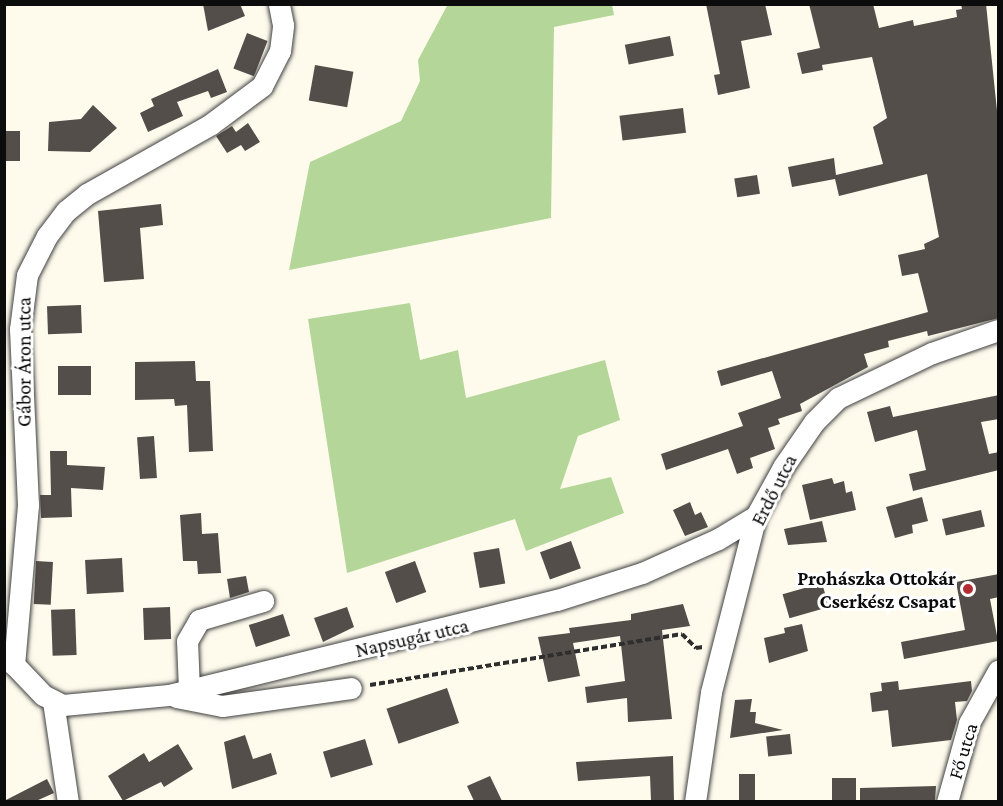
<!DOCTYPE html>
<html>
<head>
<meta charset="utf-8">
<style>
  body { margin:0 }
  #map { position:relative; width:1003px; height:806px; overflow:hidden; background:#fefbed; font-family:"Crimson Pro",serif }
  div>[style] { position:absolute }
  .forest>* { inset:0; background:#b4d699 }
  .building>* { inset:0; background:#544e4a; transform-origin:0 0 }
  .path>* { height:4px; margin-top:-2px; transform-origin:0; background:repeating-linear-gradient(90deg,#2e2e2e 0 6px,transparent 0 9px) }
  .roads { filter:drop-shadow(0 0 2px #3f3f3f) drop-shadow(0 0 2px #3f3f3f) }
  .minor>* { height:21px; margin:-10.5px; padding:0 10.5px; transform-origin:10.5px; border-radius:10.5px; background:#fff }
  .dots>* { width:16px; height:16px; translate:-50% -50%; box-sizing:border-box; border:3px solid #fff; border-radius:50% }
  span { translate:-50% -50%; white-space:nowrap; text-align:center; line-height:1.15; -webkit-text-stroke:6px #fff; paint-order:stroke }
  .street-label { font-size:20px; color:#0c0c0c }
  .poi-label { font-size:20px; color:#0c0c0c; font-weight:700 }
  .right { translate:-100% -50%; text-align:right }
  .frame { position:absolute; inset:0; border:6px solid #0c0c0c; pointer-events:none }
</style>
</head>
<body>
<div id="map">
  <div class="forest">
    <i style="clip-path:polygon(448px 4px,612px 5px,614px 15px,554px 27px,551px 218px,289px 270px,310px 162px,401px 121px,420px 81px,418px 60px)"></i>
    <i style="clip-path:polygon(410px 303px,420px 360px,458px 350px,466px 398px,605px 360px,620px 420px,578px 436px,560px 489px,611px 477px,624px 513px,526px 551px,515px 519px,347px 573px,308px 319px)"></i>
  </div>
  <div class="building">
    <i style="clip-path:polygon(203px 4px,240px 4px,245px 16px,208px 31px)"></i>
    <i style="clip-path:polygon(706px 4px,765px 4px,772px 35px,741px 41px,750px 88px,718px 95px,714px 75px,720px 74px)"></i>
    <i style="clip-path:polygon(809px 4px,873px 4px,879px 28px,913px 20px,914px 26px,957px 17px,956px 10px,962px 9px,961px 4px,986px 4px,999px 130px,999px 318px,928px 336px,927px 331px,888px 341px,889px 347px,864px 354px,868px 367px,800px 404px,802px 411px,778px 419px,780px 424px,768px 428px,775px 449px,750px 458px,753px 468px,737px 474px,728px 449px,666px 470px,661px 454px,743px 426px,738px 413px,781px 398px,772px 371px,721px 386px,717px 371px,928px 312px,918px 273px,902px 276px,898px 255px,925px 249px,924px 244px,939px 237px,927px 174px,839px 196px,835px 179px,792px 187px,788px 167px,834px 158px,836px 175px,883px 164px,873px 127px,887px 118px,872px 57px,822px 65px,823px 70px,802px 74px,797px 53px,820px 48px)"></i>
    <i style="left:247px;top:33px;width:22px;height:38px;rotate:21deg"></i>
    <i style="left:670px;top:36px;width:20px;height:46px;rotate:79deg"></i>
    <i style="left:315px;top:65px;width:39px;height:36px;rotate:10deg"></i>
    <i style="clip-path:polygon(218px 69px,227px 92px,211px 98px,208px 91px,177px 102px,183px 116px,148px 132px,140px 113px,154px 106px,151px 99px)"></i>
    <i style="clip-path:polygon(93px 105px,117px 128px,90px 152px,48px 151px,49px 122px,81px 119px)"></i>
    <i style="left:683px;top:108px;width:25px;height:64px;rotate:83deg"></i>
    <i style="clip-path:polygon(248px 123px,260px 142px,245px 151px,241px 145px,227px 153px,216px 136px,232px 126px,236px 132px)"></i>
    <i style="left:4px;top:131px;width:16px;height:30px"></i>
    <i style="left:757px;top:175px;width:19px;height:23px;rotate:81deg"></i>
    <i style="clip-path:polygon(161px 204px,163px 225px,140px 228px,144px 279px,104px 282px,98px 211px)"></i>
    <i style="left:81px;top:305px;width:28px;height:34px;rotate:88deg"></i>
    <i style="clip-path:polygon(195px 361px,196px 381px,210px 381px,213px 451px,189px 452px,187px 405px,175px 406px,174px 399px,135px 400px,135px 362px)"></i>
    <i style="left:58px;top:366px;width:33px;height:29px"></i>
    <i style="clip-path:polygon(999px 395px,999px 419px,981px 422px,989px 454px,999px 452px,999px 470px,913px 491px,909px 474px,926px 470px,917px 430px,875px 442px,867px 412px,890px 406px,893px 417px)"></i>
    <i style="left:154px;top:436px;width:42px;height:17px;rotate:86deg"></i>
    <i style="clip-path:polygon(50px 451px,67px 451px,67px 465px,105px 467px,103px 490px,71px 488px,72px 517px,41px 518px,40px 495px,51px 495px)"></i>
    <i style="clip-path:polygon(832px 478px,834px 484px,844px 481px,846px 493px,852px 491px,856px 510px,810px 520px,802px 485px)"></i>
    <i style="clip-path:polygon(922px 497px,928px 521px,912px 525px,913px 533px,895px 538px,886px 507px)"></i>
    <i style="clip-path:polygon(690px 502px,695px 515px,701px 512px,708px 527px,685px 536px,673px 510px)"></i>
    <i style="left:981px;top:510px;width:17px;height:40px;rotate:77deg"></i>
    <i style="clip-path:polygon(201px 513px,202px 534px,218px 533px,221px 573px,198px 574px,197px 561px,183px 561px,180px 515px)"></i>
    <i style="clip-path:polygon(822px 521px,827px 542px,788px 545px,784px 529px)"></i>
    <i style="left:571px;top:541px;width:29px;height:33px;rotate:70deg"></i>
    <i style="left:499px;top:548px;width:36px;height:26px;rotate:80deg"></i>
    <i style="left:122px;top:558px;width:34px;height:37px;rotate:87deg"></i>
    <i style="left:36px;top:561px;width:17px;height:43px;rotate:3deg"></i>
    <i style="left:415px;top:561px;width:33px;height:32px;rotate:70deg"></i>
    <i style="clip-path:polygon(999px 574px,999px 597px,990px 599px,998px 641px,904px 659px,901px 642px,965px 630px,956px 582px)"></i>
    <i style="clip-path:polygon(246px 576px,249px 592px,230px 598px,227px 579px)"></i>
    <i style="left:822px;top:583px;width:25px;height:41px;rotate:74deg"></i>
    <i style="clip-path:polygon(683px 604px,690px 626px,662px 630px,672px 719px,628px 722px,627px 698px,587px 703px,585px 687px,625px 681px,620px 636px,573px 643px,580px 676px,548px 682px,538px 637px,570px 633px,569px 628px,631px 620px,631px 614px)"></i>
    <i style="left:170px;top:607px;width:32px;height:27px;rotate:88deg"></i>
    <i style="clip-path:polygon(347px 607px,354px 627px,323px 642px,314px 618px)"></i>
    <i style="left:75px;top:609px;width:46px;height:24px;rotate:88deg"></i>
    <i style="left:283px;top:614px;width:23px;height:36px;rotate:72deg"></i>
    <i style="clip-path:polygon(802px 624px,808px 651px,769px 663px,764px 638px,785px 633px,784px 628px)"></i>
    <i style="clip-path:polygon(898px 681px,899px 690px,971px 681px,972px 691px,967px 701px,955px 702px,957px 720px,951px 740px,892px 747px,888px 710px,872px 712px,870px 693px,882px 691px,881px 683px)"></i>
    <i style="left:447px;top:688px;width:37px;height:64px;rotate:71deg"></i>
    <i style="clip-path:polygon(752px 699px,750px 712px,756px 712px,755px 723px,783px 730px,730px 738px,735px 700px)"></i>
    <i style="left:790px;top:734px;width:20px;height:24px;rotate:84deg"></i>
    <i style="clip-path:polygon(245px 735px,253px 759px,271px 753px,277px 774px,232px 789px,224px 742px)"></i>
    <i style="left:365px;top:739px;width:27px;height:44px;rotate:73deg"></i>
    <i style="clip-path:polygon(178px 744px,193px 769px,164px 787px,161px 782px,123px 801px,108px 776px,144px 753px,149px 762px)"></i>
    <i style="clip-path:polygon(673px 756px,674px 801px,651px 801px,650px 776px,578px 781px,576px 762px)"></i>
    <i style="left:739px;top:774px;width:16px;height:27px"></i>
    <i style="clip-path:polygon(490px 776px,502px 801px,474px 801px,467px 786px)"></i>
    <i style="left:832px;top:778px;width:24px;height:23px"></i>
    <i style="clip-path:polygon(47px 779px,54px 793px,36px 801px,4px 801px)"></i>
    <i style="clip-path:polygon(936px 786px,935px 801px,860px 801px,860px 788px)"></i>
  </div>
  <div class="path">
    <i style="left:370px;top:685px;width:316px;rotate:-9.3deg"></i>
    <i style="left:682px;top:634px;width:20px;rotate:45deg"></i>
    <i style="left:696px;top:648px;width:7px;rotate:-8deg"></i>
  </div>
  <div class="roads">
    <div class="minor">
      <i style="left:4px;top:654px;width:57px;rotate:46.4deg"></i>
      <i style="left:43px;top:695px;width:22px;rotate:27deg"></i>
      <i style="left:63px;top:705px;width:106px;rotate:-5.4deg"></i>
      <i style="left:169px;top:695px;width:399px;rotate:-13.8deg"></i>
      <i style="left:557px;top:600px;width:89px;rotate:-17.6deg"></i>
      <i style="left:642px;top:573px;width:83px;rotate:-24.1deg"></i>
      <i style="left:718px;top:539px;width:44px;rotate:-31.2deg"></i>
      <i style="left:14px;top:665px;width:161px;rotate:-85deg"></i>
      <i style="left:28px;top:505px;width:176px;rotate:-92.6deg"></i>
      <i style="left:20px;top:329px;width:54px;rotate:-82.6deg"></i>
      <i style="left:27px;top:275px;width:44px;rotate:-62.9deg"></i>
      <i style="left:47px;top:236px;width:31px;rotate:-53deg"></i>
      <i style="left:66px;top:211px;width:27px;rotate:-39deg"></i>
      <i style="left:87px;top:194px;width:142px;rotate:-29.4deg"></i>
      <i style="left:211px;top:124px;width:64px;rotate:-36.7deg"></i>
      <i style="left:262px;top:86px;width:39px;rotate:-63deg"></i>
      <i style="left:280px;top:51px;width:26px;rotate:-83deg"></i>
      <i style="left:283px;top:25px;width:21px;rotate:-101deg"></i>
      <i style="left:189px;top:690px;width:49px;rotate:-92.3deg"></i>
      <i style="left:187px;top:641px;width:24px;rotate:-60deg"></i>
      <i style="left:199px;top:620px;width:67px;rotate:-16.5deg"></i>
      <i style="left:176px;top:697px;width:47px;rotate:11.1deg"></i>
      <i style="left:222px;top:706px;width:130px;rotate:-7.9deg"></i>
      <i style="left:53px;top:701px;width:102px;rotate:81.6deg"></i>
      <i style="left:695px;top:802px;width:111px;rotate:-81.7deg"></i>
      <i style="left:711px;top:692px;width:182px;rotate:-75.7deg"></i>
      <i style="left:756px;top:516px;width:56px;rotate:-61.1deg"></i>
      <i style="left:783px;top:467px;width:55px;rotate:-55.4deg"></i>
      <i style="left:814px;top:422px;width:34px;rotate:-45deg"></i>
      <i style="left:838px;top:398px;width:104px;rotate:-25.6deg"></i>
      <i style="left:932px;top:353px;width:70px;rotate:-19.2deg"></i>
      <i style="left:947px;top:802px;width:82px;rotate:-74.4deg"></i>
      <i style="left:969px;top:723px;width:60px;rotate:-60.9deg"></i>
    </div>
  </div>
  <div class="dots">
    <i style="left:968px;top:589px;background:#b32d34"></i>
  </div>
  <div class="street-label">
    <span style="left:24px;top:362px;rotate:-90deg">Gábor Áron utca</span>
    <span style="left:774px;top:490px;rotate:-63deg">Erdő utca</span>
    <span style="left:412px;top:638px;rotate:-13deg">Napsugár utca</span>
    <span style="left:963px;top:751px;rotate:-73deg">Fő utca</span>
  </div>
  <div class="poi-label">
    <span class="right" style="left:956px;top:590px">Prohászka Ottokár<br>Cserkész Csapat</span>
  </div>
  <div class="frame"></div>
</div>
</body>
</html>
